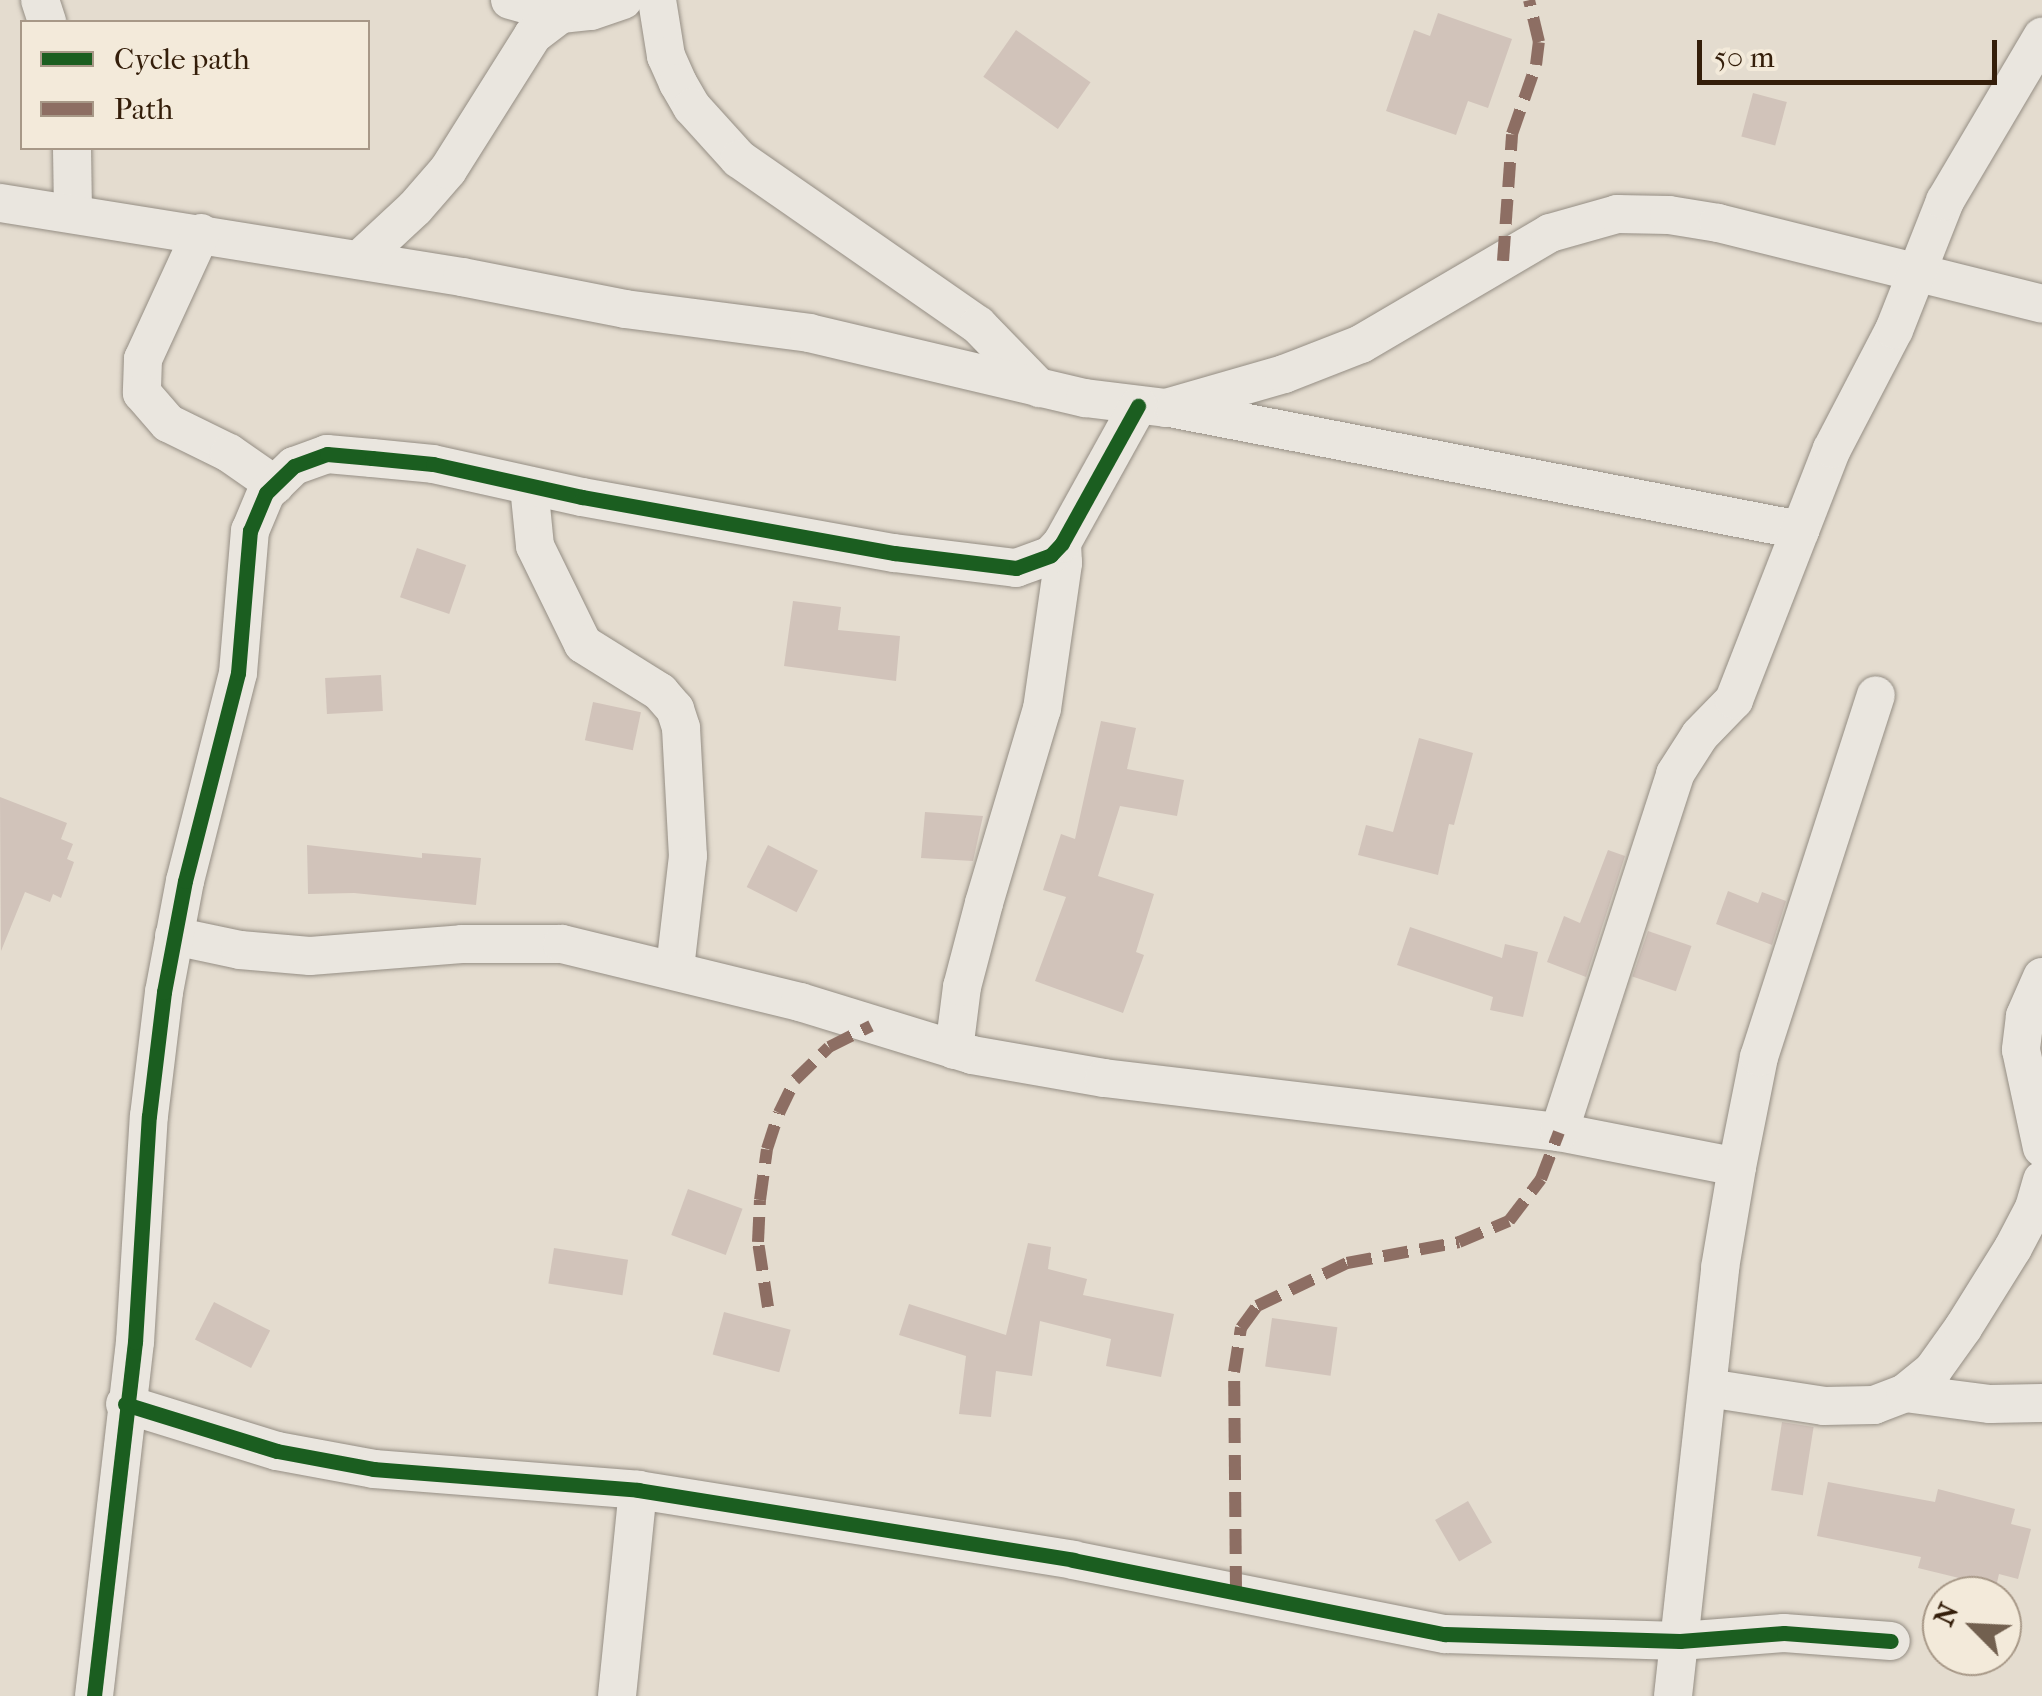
<!DOCTYPE html>
<html>
<head>
<meta charset="utf-8">
<style>
  body { margin:0 }
  #map { position:relative; width:2042px; height:1696px; overflow:hidden; background:#e4dccf; font-family:"IM FELL French Canon",serif }
  div>[style] { position:absolute }
  .building>* { inset:0; background:#d1c3ba; transform-origin:0 0 }
  .roads { filter:drop-shadow(0 0 2px #958e84) drop-shadow(0 0 2px #958e84) }
  .street>* { height:38px; margin:-19px; padding:0 19px; transform-origin:19px; border-radius:19px; background:#eae6df }
  .quiet>* { height:12px; margin-top:-6px; transform-origin:0; background:repeating-linear-gradient(90deg,#8d6e63 0 25px,transparent 0 37px) }
  .cycleway>* { height:15px; margin:-7.5px; padding:0 7.5px; transform-origin:7.5px; border-radius:7.5px; background:#1b5e20 }
  span { translate:-50% -50%; white-space:nowrap; text-align:center; line-height:1.15; -webkit-text-stroke:10px #f3eada; paint-order:stroke }
  .legend { position:absolute; left:20px; top:20px; width:350px; height:130px; box-sizing:border-box; background:#f3eada; border:2px solid #a79887; margin:0; padding:12px 18px; list-style:none; font-size:30px; color:#341e0a }
  .legend li { display:flex; align-items:center; gap:20px; height:50px }
  .legend b { width:50px; border:2px solid #a79887 }
  .north { position:absolute; left:1922px; top:1576px; width:100px; height:100px; box-sizing:border-box; background:#f3eada; border:2px solid #a79887; border-radius:50%; rotate:294deg; font-size:28px; font-weight:700; line-height:40px; text-align:center; color:#341e0a }
  .north::after { content:''; display:block; margin:auto; width:35px; height:45px; background:#72604f; clip-path:polygon(50% 0,100% 100%,50% 72%,0 100%) }
  .scale { position:absolute; left:1697px; top:40px; width:300px; height:45px; box-sizing:border-box; border:5px solid #341e0a; border-top:0; padding-left:12px; font-size:30px; line-height:35px; white-space:nowrap; color:#341e0a; -webkit-text-stroke:8px #f3eada; paint-order:stroke }
</style>
</head>
<body>
<div id="map">
  <div class="building">
    <i style="clip-path:polygon(1438px 13px,1512px 39px,1488px 108px,1468px 101px,1456px 135px,1386px 111px,1414px 30px,1430px 36px)"></i>
    <i style="left:1016px;top:30px;width:91px;height:57px;rotate:35deg"></i>
    <i style="left:1753px;top:93px;width:35px;height:45px;rotate:15deg"></i>
    <i style="left:417px;top:548px;width:52px;height:52px;rotate:19deg"></i>
    <i style="clip-path:polygon(793px 601px,841px 607px,838px 630px,900px 636px,896px 681px,784px 666px)"></i>
    <i style="left:381px;top:675px;width:36px;height:56px;rotate:87deg"></i>
    <i style="left:593px;top:702px;width:49px;height:39px;rotate:12deg"></i>
    <i style="clip-path:polygon(1101px 721px,1136px 728px,1127px 769px,1184px 780px,1177px 816px,1120px 806px,1098px 876px,1154px 894px,1136px 952px,1144px 955px,1123px 1013px,1035px 981px,1066px 897px,1043px 890px,1061px 834px,1075px 839px)"></i>
    <i style="clip-path:polygon(1419px 738px,1473px 753px,1454px 825px,1449px 824px,1438px 875px,1358px 855px,1366px 825px,1393px 832px)"></i>
    <i style="clip-path:polygon(0 797px,67px 823px,61px 839px,73px 844px,67px 859px,74px 862px,61px 898px,53px 894px,50px 902px,25px 892px,1px 951px)"></i>
    <i style="clip-path:polygon(925px 812px,983px 816px,973px 861px,921px 858px)"></i>
    <i style="clip-path:polygon(307px 845px,422px 858px,422px 853px,481px 858px,476px 905px,354px 893px,308px 894px)"></i>
    <i style="left:768px;top:845px;width:56px;height:47px;rotate:27deg"></i>
    <i style="clip-path:polygon(1608px 850px,1625px 856px,1586px 977px,1547px 962px,1564px 916px,1580px 923px)"></i>
    <i style="clip-path:polygon(1728px 891px,1758px 903px,1762px 892px,1786px 901px,1772px 945px,1716px 924px)"></i>
    <i style="clip-path:polygon(1410px 927px,1502px 958px,1505px 944px,1538px 952px,1523px 1017px,1490px 1010px,1493px 997px,1397px 965px)"></i>
    <i style="left:1648px;top:931px;width:46px;height:48px;rotate:19deg"></i>
    <i style="left:688px;top:1189px;width:58px;height:49px;rotate:20deg"></i>
    <i style="clip-path:polygon(1028px 1243px,1051px 1247px,1048px 1269px,1087px 1279px,1083px 1295px,1174px 1314px,1161px 1377px,1106px 1366px,1111px 1339px,1040px 1321px,1032px 1376px,996px 1371px,991px 1417px,959px 1414px,966px 1356px,899px 1335px,909px 1304px,1006px 1335px)"></i>
    <i style="left:554px;top:1248px;width:75px;height:36px;rotate:9deg"></i>
    <i style="left:214px;top:1302px;width:63px;height:42px;rotate:27deg"></i>
    <i style="left:724px;top:1312px;width:69px;height:44px;rotate:15deg"></i>
    <i style="left:1272px;top:1318px;width:66px;height:49px;rotate:8deg"></i>
    <i style="left:1782px;top:1422px;width:32px;height:69px;rotate:9deg"></i>
    <i style="clip-path:polygon(1828px 1482px,1935px 1502px,1938px 1489px,2015px 1509px,2011px 1524px,2031px 1529px,2018px 1579px,1999px 1574px,1996px 1587px,1918px 1568px,1921px 1557px,1817px 1536px)"></i>
    <i style="left:1468px;top:1501px;width:48px;height:38px;rotate:60deg"></i>
  </div>
  <div class="roads">
    <div class="street">
      <i style="left:40px;top:0;width:23px;rotate:72deg"></i>
      <i style="left:510px;top:0;width:53px;rotate:15.4deg"></i>
      <i style="left:561px;top:14px;width:30px;rotate:-6deg"></i>
      <i style="left:591px;top:11px;width:34px;rotate:-19deg"></i>
      <i style="left:657px;top:0;width:57px;rotate:80.9deg"></i>
      <i style="left:666px;top:56px;width:30px;rotate:66deg"></i>
      <i style="left:678px;top:83px;width:28px;rotate:60deg"></i>
      <i style="left:692px;top:107px;width:70px;rotate:47.9deg"></i>
      <i style="left:739px;top:159px;width:291px;rotate:34.8deg"></i>
      <i style="left:978px;top:325px;width:88px;rotate:45.9deg"></i>
      <i style="left:72px;top:148px;width:64px;rotate:89.1deg"></i>
      <i style="left:0;top:203px;width:468px;rotate:9.1deg"></i>
      <i style="left:462px;top:277px;width:166px;rotate:11.1deg"></i>
      <i style="left:625px;top:309px;width:186px;rotate:7.4deg"></i>
      <i style="left:809px;top:333px;width:284px;rotate:13.3deg"></i>
      <i style="left:1085px;top:398px;width:82px;rotate:7deg"></i>
      <i style="left:1166px;top:408px;width:123px;rotate:-16.1deg"></i>
      <i style="left:1284px;top:374px;width:83px;rotate:-21.3deg"></i>
      <i style="left:1361px;top:344px;width:219px;rotate:-30.4deg"></i>
      <i style="left:1550px;top:233px;width:70px;rotate:-15.8deg"></i>
      <i style="left:1617px;top:214px;width:52px;rotate:1.1deg"></i>
      <i style="left:1669px;top:215px;width:50px;rotate:9.3deg"></i>
      <i style="left:1718px;top:223px;width:334px;rotate:14deg"></i>
      <i style="left:201px;top:233px;width:139px;rotate:114.7deg"></i>
      <i style="left:143px;top:359px;width:34px;rotate:92deg"></i>
      <i style="left:142px;top:393px;width:40px;rotate:49deg"></i>
      <i style="left:168px;top:423px;width:68px;rotate:26.2deg"></i>
      <i style="left:229px;top:453px;width:56px;rotate:34.8deg"></i>
      <i style="left:359px;top:260px;width:76px;rotate:-42.9deg"></i>
      <i style="left:415px;top:208px;width:50px;rotate:-49deg"></i>
      <i style="left:448px;top:170px;width:160px;rotate:-57.8deg"></i>
      <i style="left:533px;top:35px;width:35px;rotate:-37deg"></i>
      <i style="left:1175px;top:409px;width:637px;rotate:10.96deg"></i>
      <i style="left:529px;top:486px;width:60px;rotate:84.3deg"></i>
      <i style="left:535px;top:546px;width:109px;rotate:63.9deg"></i>
      <i style="left:583px;top:644px;width:91px;rotate:31.9deg"></i>
      <i style="left:660px;top:692px;width:23px;rotate:49deg"></i>
      <i style="left:675px;top:709px;width:20px;rotate:72deg"></i>
      <i style="left:681px;top:728px;width:128px;rotate:86.9deg"></i>
      <i style="left:688px;top:856px;width:113px;rotate:96.6deg"></i>
      <i style="left:174px;top:936px;width:67px;rotate:12deg"></i>
      <i style="left:240px;top:950px;width:70px;rotate:4.9deg"></i>
      <i style="left:310px;top:956px;width:152px;rotate:-4.5deg"></i>
      <i style="left:462px;top:944px;width:100px"></i>
      <i style="left:562px;top:944px;width:245px;rotate:13.7deg"></i>
      <i style="left:800px;top:1002px;width:180px;rotate:17.1deg"></i>
      <i style="left:972px;top:1055px;width:134px;rotate:9.9deg"></i>
      <i style="left:1104px;top:1078px;width:458px;rotate:6.8deg"></i>
      <i style="left:1559px;top:1132px;width:181px;rotate:11.1deg"></i>
      <i style="left:2042px;top:977px;width:43px;rotate:113.6deg"></i>
      <i style="left:2025px;top:1016px;width:34px;rotate:97deg"></i>
      <i style="left:2021px;top:1050px;width:100px;rotate:77.9deg"></i>
      <i style="left:954px;top:1050px;width:64px;rotate:-82.8deg"></i>
      <i style="left:962px;top:987px;width:87px;rotate:-75.3deg"></i>
      <i style="left:984px;top:903px;width:202px;rotate:-73.4deg"></i>
      <i style="left:1042px;top:709px;width:148px;rotate:-81.8deg"></i>
      <i style="left:1063px;top:563px;width:20px;rotate:-93deg"></i>
      <i style="left:1559px;top:1132px;width:376px;rotate:-72deg"></i>
      <i style="left:1675px;top:774px;width:46px;rotate:-57.3deg"></i>
      <i style="left:1700px;top:735px;width:49px;rotate:-45.8deg"></i>
      <i style="left:1734px;top:700px;width:269px;rotate:-68.7deg"></i>
      <i style="left:1832px;top:449px;width:134px;rotate:-62.5deg"></i>
      <i style="left:1894px;top:330px;width:139px;rotate:-68.4deg"></i>
      <i style="left:1945px;top:201px;width:191px;rotate:-59.4deg"></i>
      <i style="left:1708px;top:1388px;width:117px;rotate:8.8deg"></i>
      <i style="left:1824px;top:1406px;width:50px;rotate:-1.1deg"></i>
      <i style="left:1874px;top:1405px;width:33px;rotate:-21deg"></i>
      <i style="left:1905px;top:1393px;width:36px;rotate:-39deg"></i>
      <i style="left:1933px;top:1370px;width:52px;rotate:-54.5deg"></i>
      <i style="left:1963px;top:1328px;width:94px;rotate:-58deg"></i>
      <i style="left:2013px;top:1248px;width:45px;rotate:-62.3deg"></i>
      <i style="left:2034px;top:1208px;width:29px;rotate:-74deg"></i>
      <i style="left:1905px;top:1393px;width:86px;rotate:7.4deg"></i>
      <i style="left:1990px;top:1404px;width:52px;rotate:-1.1deg"></i>
      <i style="left:125px;top:1404px;width:159px;rotate:17.2deg"></i>
      <i style="left:277px;top:1451px;width:99px;rotate:10.5deg"></i>
      <i style="left:374px;top:1469px;width:265px;rotate:4.5deg"></i>
      <i style="left:638px;top:1490px;width:441px;rotate:9.1deg"></i>
      <i style="left:1073px;top:1560px;width:379px;rotate:11.3deg"></i>
      <i style="left:1445px;top:1634px;width:235px;rotate:1.7deg"></i>
      <i style="left:1680px;top:1641px;width:104px;rotate:-4.4deg"></i>
      <i style="left:1784px;top:1633px;width:107px;rotate:4.3deg"></i>
      <i style="left:94px;top:1696px;width:356px;rotate:-83.4deg"></i>
      <i style="left:135px;top:1342px;width:226px;rotate:-86.5deg"></i>
      <i style="left:149px;top:1116px;width:125px;rotate:-83.1deg"></i>
      <i style="left:164px;top:992px;width:113px;rotate:-79.3deg"></i>
      <i style="left:185px;top:881px;width:215px;rotate:-75.7deg"></i>
      <i style="left:238px;top:673px;width:143px;rotate:-85.2deg"></i>
      <i style="left:250px;top:531px;width:41px;rotate:-67.2deg"></i>
      <i style="left:266px;top:493px;width:39px;rotate:-44deg"></i>
      <i style="left:294px;top:466px;width:35px;rotate:-20deg"></i>
      <i style="left:327px;top:454px;width:45px;rotate:5.1deg"></i>
      <i style="left:372px;top:458px;width:61px;rotate:5.6deg"></i>
      <i style="left:433px;top:464px;width:153px;rotate:12.5deg"></i>
      <i style="left:582px;top:497px;width:317px;rotate:10.2deg"></i>
      <i style="left:894px;top:553px;width:123px;rotate:7deg"></i>
      <i style="left:1016px;top:568px;width:37px;rotate:-20deg"></i>
      <i style="left:1051px;top:555px;width:16px;rotate:-47deg"></i>
      <i style="left:1062px;top:543px;width:157px;rotate:-61deg"></i>
      <i style="left:617px;top:1696px;width:207px;rotate:-84.2deg"></i>
      <i style="left:1673px;top:1696px;width:431px;rotate:-83.7deg"></i>
      <i style="left:1720px;top:1268px;width:102px;rotate:-80.4deg"></i>
      <i style="left:1737px;top:1167px;width:112px;rotate:-78.7deg"></i>
      <i style="left:1759px;top:1057px;width:380px;rotate:-72.1deg"></i>
    </div>
  </div>
  <div class="quiet">
    <i style="left:1503px;top:261px;width:127px;rotate:-85.9deg"></i>
    <i style="left:1512px;top:134px;width:73px;rotate:-70.8deg"></i>
    <i style="left:1536px;top:65px;width:23px;rotate:-83deg"></i>
    <i style="left:1539px;top:42px;width:43px;rotate:-103.4deg"></i>
    <i style="left:768px;top:1307px;width:66px;rotate:-98.7deg"></i>
    <i style="left:758px;top:1242px;width:42px;rotate:-87.3deg"></i>
    <i style="left:760px;top:1200px;width:51px;rotate:-82.2deg"></i>
    <i style="left:767px;top:1149px;width:38px;rotate:-72deg"></i>
    <i style="left:779px;top:1113px;width:37px;rotate:-64deg"></i>
    <i style="left:795px;top:1080px;width:47px;rotate:-44.1deg"></i>
    <i style="left:829px;top:1047px;width:47px;rotate:-26.6deg"></i>
    <i style="left:1236px;top:1591px;width:219px;rotate:-90.5deg"></i>
    <i style="left:1234px;top:1372px;width:45px;rotate:-81deg"></i>
    <i style="left:1241px;top:1328px;width:27px;rotate:-54deg"></i>
    <i style="left:1257px;top:1306px;width:100px;rotate:-25.5deg"></i>
    <i style="left:1347px;top:1263px;width:114px;rotate:-10.6deg"></i>
    <i style="left:1459px;top:1242px;width:54px;rotate:-22.8deg"></i>
    <i style="left:1509px;top:1221px;width:53px;rotate:-52.7deg"></i>
    <i style="left:1541px;top:1179px;width:50px;rotate:-69deg"></i>
  </div>
  <div class="cycleway">
    <i style="left:125px;top:1404px;width:159px;rotate:17.2deg"></i>
    <i style="left:277px;top:1451px;width:99px;rotate:10.5deg"></i>
    <i style="left:374px;top:1469px;width:265px;rotate:4.5deg"></i>
    <i style="left:638px;top:1490px;width:441px;rotate:9.1deg"></i>
    <i style="left:1073px;top:1560px;width:379px;rotate:11.3deg"></i>
    <i style="left:1445px;top:1634px;width:235px;rotate:1.7deg"></i>
    <i style="left:1680px;top:1641px;width:104px;rotate:-4.4deg"></i>
    <i style="left:1784px;top:1633px;width:107px;rotate:4.3deg"></i>
    <i style="left:94px;top:1696px;width:356px;rotate:-83.4deg"></i>
    <i style="left:135px;top:1342px;width:226px;rotate:-86.5deg"></i>
    <i style="left:149px;top:1116px;width:125px;rotate:-83.1deg"></i>
    <i style="left:164px;top:992px;width:113px;rotate:-79.3deg"></i>
    <i style="left:185px;top:881px;width:215px;rotate:-75.7deg"></i>
    <i style="left:238px;top:673px;width:143px;rotate:-85.2deg"></i>
    <i style="left:250px;top:531px;width:41px;rotate:-67.2deg"></i>
    <i style="left:266px;top:493px;width:39px;rotate:-44deg"></i>
    <i style="left:294px;top:466px;width:35px;rotate:-20deg"></i>
    <i style="left:327px;top:454px;width:45px;rotate:5.1deg"></i>
    <i style="left:372px;top:458px;width:61px;rotate:5.6deg"></i>
    <i style="left:433px;top:464px;width:153px;rotate:12.5deg"></i>
    <i style="left:582px;top:497px;width:317px;rotate:10.2deg"></i>
    <i style="left:894px;top:553px;width:123px;rotate:7deg"></i>
    <i style="left:1016px;top:568px;width:37px;rotate:-20deg"></i>
    <i style="left:1051px;top:555px;width:16px;rotate:-47deg"></i>
    <i style="left:1062px;top:543px;width:157px;rotate:-61deg"></i>
  </div>
  <ul class="legend">
  <li><b style="height:12px;background:#1b5e20"></b>Cycle path</li>
  <li><b style="height:12px;background:#8d6e63"></b>Path</li>
  </ul>
  <div class="north">N</div>
  <div class="scale">50 m</div>
</div>
</body>
</html>
